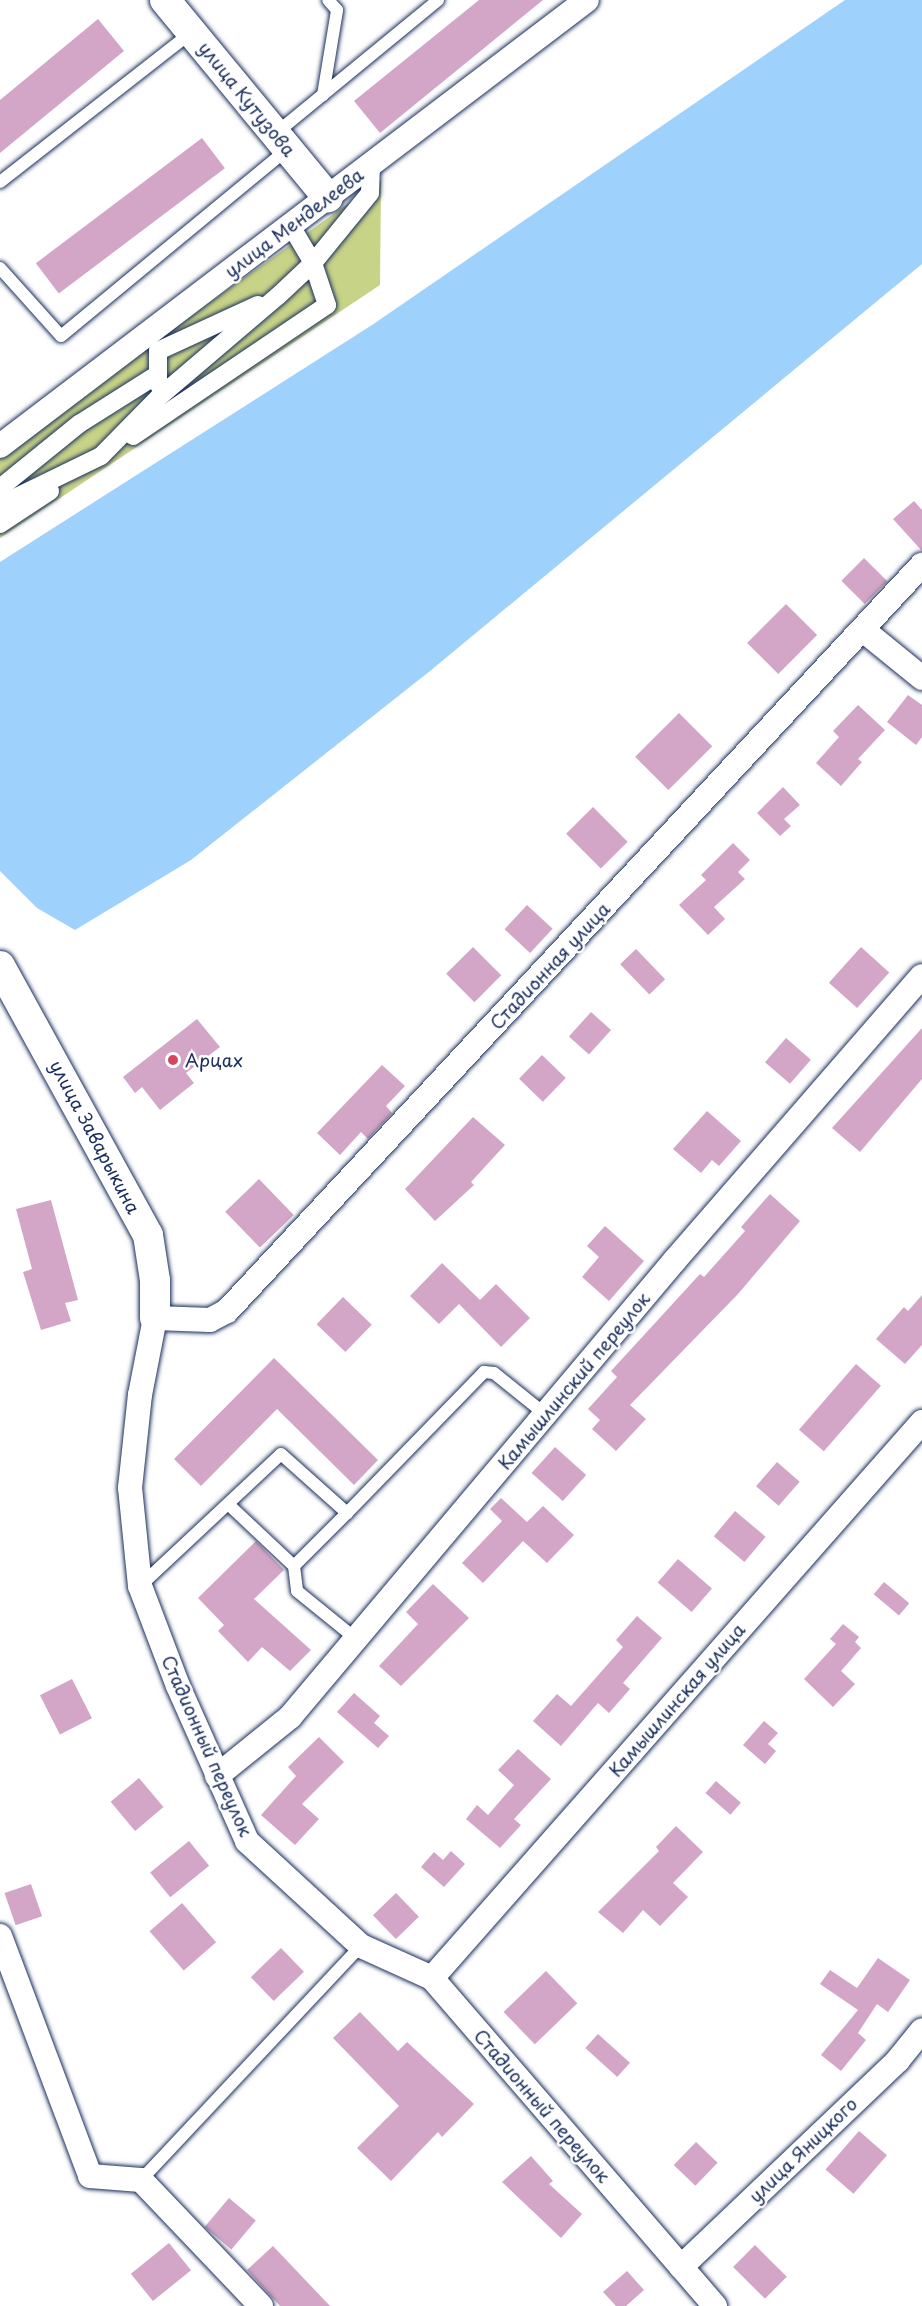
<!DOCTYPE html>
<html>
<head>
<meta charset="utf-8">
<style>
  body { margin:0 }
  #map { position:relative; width:922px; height:2306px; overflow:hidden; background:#fff; font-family:"Playpen Sans",sans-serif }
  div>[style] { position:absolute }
  .green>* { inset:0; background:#c7d387 }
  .water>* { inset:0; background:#9ed2fc }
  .building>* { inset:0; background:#d3a5c6; transform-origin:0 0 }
  .roads { filter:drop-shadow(0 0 2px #1b2f5e) drop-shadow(0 0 2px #1b2f5e) }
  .service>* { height:12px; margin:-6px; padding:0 6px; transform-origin:6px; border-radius:6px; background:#fff }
  .pedestrian>* { height:18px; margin:-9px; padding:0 9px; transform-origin:9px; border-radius:9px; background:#fff }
  .minor>* { height:24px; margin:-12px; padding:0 12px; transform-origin:12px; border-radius:12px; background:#fff }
  .tertiary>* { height:30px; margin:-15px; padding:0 15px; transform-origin:15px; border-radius:15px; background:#fff }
  .dots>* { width:16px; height:16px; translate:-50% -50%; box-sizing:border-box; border:3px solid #fff; border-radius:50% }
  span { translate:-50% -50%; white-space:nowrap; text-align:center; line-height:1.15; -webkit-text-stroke:5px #fff; paint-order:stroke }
  .street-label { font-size:18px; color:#1b2f5e }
  .poi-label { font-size:18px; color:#1b2f5e }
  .left { translate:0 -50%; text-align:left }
</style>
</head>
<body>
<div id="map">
  <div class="green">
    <i style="clip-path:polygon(381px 180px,380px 285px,0 538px,0 453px)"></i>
  </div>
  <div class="water">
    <i style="clip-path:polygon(845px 0,922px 0,922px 264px,430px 671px,191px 860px,75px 930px,37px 908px,0 871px,0 562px,372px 325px)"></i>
  </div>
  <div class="building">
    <i style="clip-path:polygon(479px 0,543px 0,380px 133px,354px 101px)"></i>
    <i style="clip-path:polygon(98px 19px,124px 51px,0 153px,0 100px)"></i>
    <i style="left:202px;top:138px;width:38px;height:208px;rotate:53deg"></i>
    <i style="clip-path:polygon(914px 501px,922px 510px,922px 551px,893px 519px)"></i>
    <i style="left:864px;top:558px;width:33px;height:32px;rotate:45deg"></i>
    <i style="left:786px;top:604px;width:44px;height:55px;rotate:45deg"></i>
    <i style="clip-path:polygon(908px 695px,922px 705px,922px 737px,916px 745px,887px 722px)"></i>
    <i style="clip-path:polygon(858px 705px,885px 730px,858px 759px,862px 762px,841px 786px,816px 763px,839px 737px,833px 731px)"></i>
    <i style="left:679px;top:713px;width:47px;height:62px;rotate:45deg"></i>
    <i style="clip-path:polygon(783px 787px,800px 805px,784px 819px,791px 826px,780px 836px,757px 813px)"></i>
    <i style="left:593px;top:807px;width:49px;height:38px;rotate:45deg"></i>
    <i style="clip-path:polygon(733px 843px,750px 860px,738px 872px,745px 879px,714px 907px,725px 919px,708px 935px,679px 905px,706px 880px,701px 875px)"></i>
    <i style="left:527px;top:905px;width:35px;height:33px;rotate:43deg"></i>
    <i style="left:473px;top:947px;width:40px;height:38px;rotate:45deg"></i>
    <i style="left:861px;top:947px;width:38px;height:48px;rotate:42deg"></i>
    <i style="left:636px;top:949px;width:42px;height:22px;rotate:46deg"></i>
    <i style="left:591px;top:1012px;width:27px;height:33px;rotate:42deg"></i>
    <i style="clip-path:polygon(197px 1019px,220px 1047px,186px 1073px,194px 1083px,160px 1110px,142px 1087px,135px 1093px,123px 1077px)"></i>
    <i style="clip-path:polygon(922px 1028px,922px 1079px,860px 1152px,832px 1128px)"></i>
    <i style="left:786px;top:1038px;width:33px;height:32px;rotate:41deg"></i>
    <i style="left:542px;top:1055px;width:33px;height:33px;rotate:44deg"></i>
    <i style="clip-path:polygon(382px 1065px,405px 1086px,386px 1106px,392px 1113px,368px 1139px,361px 1132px,340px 1155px,317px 1133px)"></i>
    <i style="clip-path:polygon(707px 1111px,741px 1141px,719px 1166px,712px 1160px,701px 1173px,673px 1149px)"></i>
    <i style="clip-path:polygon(473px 1117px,505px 1145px,471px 1182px,474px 1185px,435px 1221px,405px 1189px)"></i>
    <i style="left:259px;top:1179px;width:50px;height:47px;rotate:46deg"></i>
    <i style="clip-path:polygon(770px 1194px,800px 1221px,738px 1294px,630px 1405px,646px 1419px,616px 1451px,592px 1429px,600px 1420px,588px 1409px,617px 1377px,611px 1371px,700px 1274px,704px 1277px,745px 1231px,741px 1227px)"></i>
    <i style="clip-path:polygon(51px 1200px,78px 1300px,65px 1303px,71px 1321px,41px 1330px,23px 1272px,32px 1269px,16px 1209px)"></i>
    <i style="clip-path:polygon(605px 1226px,644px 1261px,609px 1301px,582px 1277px,599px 1257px,587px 1246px)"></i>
    <i style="clip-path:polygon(442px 1263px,480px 1300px,496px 1284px,530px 1318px,501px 1347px,459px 1304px,439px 1324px,410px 1296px)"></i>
    <i style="clip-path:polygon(922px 1295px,922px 1345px,905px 1364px,876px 1339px,904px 1307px,908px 1311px)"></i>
    <i style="left:343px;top:1297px;width:40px;height:38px;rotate:44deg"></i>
    <i style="clip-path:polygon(274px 1358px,378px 1460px,354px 1485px,277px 1409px,201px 1486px,174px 1459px)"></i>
    <i style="left:856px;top:1364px;width:33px;height:87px;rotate:41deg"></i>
    <i style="left:555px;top:1447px;width:42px;height:35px;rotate:42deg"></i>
    <i style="left:777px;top:1462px;width:30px;height:32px;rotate:41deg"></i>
    <i style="clip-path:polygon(501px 1498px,527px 1522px,543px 1506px,574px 1535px,547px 1563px,523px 1541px,483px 1583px,462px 1563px,502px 1521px,490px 1509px)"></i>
    <i style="left:735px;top:1511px;width:40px;height:33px;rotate:40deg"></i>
    <i style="clip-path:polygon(256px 1541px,284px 1570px,254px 1599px,311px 1650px,290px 1671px,262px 1647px,248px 1662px,218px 1631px,224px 1625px,198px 1598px)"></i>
    <i style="left:678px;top:1559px;width:45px;height:31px;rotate:41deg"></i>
    <i style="left:884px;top:1582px;width:33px;height:16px;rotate:40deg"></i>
    <i style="clip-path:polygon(433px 1584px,469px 1618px,401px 1686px,379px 1666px,418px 1624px,406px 1612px)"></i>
    <i style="clip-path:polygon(637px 1616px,662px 1638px,623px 1683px,630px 1689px,609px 1713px,598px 1703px,561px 1746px,533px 1721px,557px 1694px,571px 1706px,623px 1647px,616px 1640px)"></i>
    <i style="clip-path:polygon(843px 1624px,859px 1637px,855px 1642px,861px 1648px,841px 1671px,855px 1684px,833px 1707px,804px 1679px,836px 1644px,830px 1639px)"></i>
    <i style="left:72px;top:1679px;width:44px;height:36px;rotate:63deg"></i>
    <i style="clip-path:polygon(354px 1693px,380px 1716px,374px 1723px,389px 1736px,378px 1748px,337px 1712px)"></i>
    <i style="clip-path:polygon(764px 1721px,778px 1733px,768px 1744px,776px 1751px,765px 1764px,743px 1745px)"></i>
    <i style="clip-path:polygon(319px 1737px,344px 1762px,302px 1804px,319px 1819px,295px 1845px,261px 1815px,296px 1776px,288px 1767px)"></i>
    <i style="clip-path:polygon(518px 1749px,551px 1779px,514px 1819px,521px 1825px,500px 1848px,466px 1819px,477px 1805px,488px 1815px,514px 1785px,498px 1770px)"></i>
    <i style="left:139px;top:1778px;width:38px;height:37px;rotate:50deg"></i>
    <i style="left:716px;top:1781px;width:33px;height:16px;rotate:41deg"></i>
    <i style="clip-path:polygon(676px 1826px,703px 1852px,673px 1883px,688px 1897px,660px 1926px,643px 1910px,623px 1933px,598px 1912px,659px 1851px,656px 1847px)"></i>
    <i style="left:189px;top:1841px;width:32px;height:50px;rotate:51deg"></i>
    <i style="clip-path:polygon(451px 1851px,465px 1864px,444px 1887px,421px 1867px,434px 1852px,443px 1860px)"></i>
    <i style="left:31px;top:1884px;width:34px;height:28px;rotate:71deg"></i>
    <i style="left:396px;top:1893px;width:33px;height:32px;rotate:46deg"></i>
    <i style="left:182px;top:1903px;width:52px;height:43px;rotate:49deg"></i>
    <i style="left:281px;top:1948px;width:33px;height:42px;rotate:46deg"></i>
    <i style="clip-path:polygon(878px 1958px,910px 1980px,888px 2012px,877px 2004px,858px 2033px,866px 2040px,841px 2071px,821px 2055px,858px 2010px,820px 1984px,830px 1970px,857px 1988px)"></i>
    <i style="left:546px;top:1971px;width:45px;height:59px;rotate:46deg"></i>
    <i style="clip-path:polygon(360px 2012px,398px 2051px,407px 2042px,474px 2104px,442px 2137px,438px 2132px,391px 2181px,357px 2148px,399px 2106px,333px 2038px)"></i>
    <i style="left:598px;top:2034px;width:43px;height:19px;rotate:42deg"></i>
    <i style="left:859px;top:2131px;width:37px;height:51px;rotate:41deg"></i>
    <i style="left:696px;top:2142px;width:30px;height:32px;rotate:44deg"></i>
    <i style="clip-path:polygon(531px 2156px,553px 2181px,549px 2184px,582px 2214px,561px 2238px,502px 2182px)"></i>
    <i style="left:229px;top:2198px;width:35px;height:38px;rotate:40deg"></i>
    <i style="left:169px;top:2243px;width:35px;height:49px;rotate:51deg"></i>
    <i style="left:755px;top:2245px;width:45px;height:31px;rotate:45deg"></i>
    <i style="clip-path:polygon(273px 2246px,330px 2306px,280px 2306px,247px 2270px)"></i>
    <i style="clip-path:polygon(627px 2271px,644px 2290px,626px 2306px,616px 2306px,603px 2292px)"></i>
  </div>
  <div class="roads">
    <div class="service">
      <i style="left:323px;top:95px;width:86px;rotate:-80.6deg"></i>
      <i style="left:337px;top:10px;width:13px;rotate:-132deg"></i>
      <i style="left:275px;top:134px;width:211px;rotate:-39.4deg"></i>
      <i style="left:0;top:182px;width:242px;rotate:-38deg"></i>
      <i style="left:0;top:268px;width:91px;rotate:48.1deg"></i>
      <i style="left:61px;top:336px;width:294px;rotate:-39.5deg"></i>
      <i style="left:228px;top:1504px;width:91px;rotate:43.2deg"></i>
      <i style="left:294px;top:1566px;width:25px;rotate:83deg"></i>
      <i style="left:297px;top:1591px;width:76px;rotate:39.1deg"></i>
      <i style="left:347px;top:1513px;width:197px;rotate:-45.8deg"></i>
      <i style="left:484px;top:1372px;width:10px;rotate:6deg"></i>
      <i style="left:494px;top:1373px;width:65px;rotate:38.8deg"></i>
      <i style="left:140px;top:1586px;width:193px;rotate:-43.1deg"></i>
      <i style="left:281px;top:1454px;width:89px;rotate:41.8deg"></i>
      <i style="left:347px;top:1513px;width:75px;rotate:135deg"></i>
      <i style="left:141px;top:2180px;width:321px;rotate:-46.8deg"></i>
    </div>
    <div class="pedestrian">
      <i style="left:158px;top:384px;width:33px;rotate:-90deg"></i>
      <i style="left:158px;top:351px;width:110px;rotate:-24.7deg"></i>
      <i style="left:133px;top:436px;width:234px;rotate:-34deg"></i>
      <i style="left:327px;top:305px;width:44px;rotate:-108.4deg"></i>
      <i style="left:313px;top:263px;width:43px;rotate:-120.7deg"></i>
      <i style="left:0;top:488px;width:102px;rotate:-39deg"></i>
      <i style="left:79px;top:424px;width:93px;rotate:-32.3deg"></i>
      <i style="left:0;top:505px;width:112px;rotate:-25.9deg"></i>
      <i style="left:101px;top:456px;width:81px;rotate:-45.5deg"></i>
      <i style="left:158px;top:398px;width:157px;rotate:-40.4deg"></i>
      <i style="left:278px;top:296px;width:48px;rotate:-43.3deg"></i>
      <i style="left:313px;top:263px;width:90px;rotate:-50.8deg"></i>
      <i style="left:370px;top:193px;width:27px;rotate:-88deg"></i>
      <i style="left:0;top:524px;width:60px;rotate:-33.4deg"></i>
    </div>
    <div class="minor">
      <i style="left:0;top:446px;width:737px;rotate:-37.23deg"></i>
      <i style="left:863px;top:630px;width:76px;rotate:39.1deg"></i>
      <i style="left:217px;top:1776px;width:94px;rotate:-38.9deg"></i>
      <i style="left:290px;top:1717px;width:598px;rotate:-49.89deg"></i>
      <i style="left:675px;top:1260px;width:376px;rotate:-49deg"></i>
      <i style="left:0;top:1936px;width:256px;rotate:69.4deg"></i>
      <i style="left:90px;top:2176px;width:51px;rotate:4.5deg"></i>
      <i style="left:141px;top:2180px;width:174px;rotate:46.4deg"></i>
      <i style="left:432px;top:1978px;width:741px;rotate:-48.61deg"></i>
      <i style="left:681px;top:2267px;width:300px;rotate:-43.6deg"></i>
      <i style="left:898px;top:2060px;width:38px;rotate:-51deg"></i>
      <i style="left:715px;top:2306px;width:433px;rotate:-130.8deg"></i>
      <i style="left:432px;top:1978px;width:78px;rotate:-155.7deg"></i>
      <i style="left:361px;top:1946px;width:155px;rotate:-137.4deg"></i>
      <i style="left:247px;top:1841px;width:170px;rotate:-114deg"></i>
      <i style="left:178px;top:1686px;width:107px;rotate:-110.8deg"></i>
      <i style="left:140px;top:1586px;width:99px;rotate:-95.8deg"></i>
      <i style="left:130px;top:1488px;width:94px;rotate:-83.9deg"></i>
      <i style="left:140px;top:1395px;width:78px;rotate:-79deg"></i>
      <i style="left:155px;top:1318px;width:55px;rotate:2.1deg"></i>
      <i style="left:210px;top:1320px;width:19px;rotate:-28deg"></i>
      <i style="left:227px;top:1311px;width:1020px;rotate:-47.03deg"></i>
    </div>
    <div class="tertiary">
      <i style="left:165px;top:0;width:256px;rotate:50.5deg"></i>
      <i style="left:0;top:966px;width:307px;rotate:61.2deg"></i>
      <i style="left:148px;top:1235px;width:46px;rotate:81.2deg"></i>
      <i style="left:155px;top:1280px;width:38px;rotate:90deg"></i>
    </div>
  </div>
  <div class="dots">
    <i style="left:173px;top:1060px;background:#d1495b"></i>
  </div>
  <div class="street-label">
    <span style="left:247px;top:99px;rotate:51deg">улица Кутузова</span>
    <span style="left:294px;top:223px;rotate:-37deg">улица Менделеева</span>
    <span style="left:550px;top:966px;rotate:-47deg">Стадионная улица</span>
    <span style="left:95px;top:1137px;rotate:62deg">улица Заварыкина</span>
    <span style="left:574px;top:1381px;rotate:-50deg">Камышлинский переулок</span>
    <span style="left:677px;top:1700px;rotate:-49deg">Камышлинская улица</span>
    <span style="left:207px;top:1746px;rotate:66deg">Стадионный переулок</span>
    <span style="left:542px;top:2106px;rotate:49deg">Стадионный переулок</span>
    <span style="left:803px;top:2150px;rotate:-44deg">улица Яницкого</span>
  </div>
  <div class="poi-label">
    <span class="left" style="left:185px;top:1060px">Арцах</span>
  </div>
</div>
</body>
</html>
